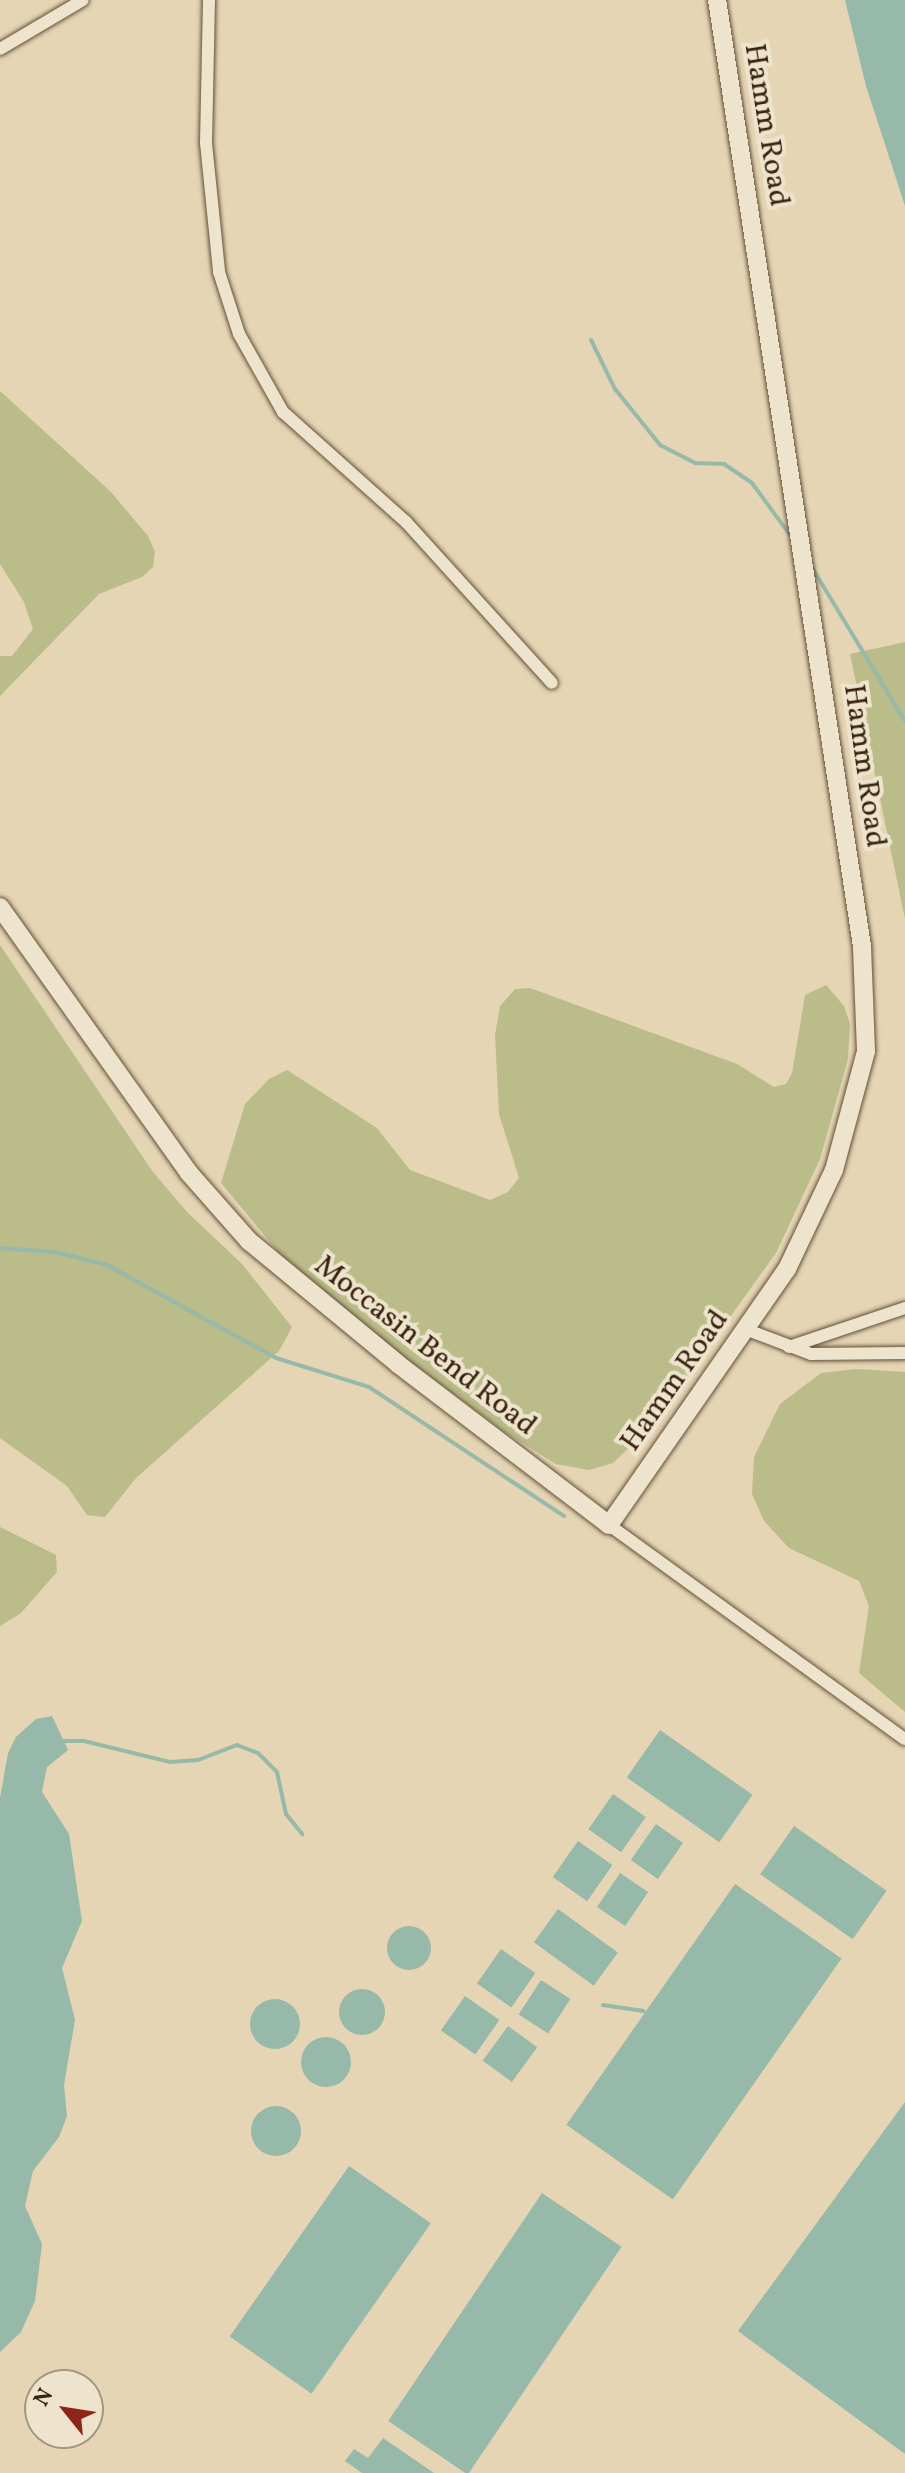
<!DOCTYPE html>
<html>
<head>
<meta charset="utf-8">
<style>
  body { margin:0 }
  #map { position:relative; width:905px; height:2473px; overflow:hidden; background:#e5d5b4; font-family:Vollkorn,serif }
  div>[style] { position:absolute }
  .green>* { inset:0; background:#babc89 }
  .water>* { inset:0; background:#96b9aa; transform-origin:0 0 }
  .round { border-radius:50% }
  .stream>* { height:4px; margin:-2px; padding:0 2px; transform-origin:2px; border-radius:2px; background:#96b9aa }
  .roads { filter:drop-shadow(0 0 2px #645038) drop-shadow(0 0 2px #645038) }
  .street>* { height:12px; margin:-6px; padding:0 6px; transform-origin:6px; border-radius:6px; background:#eee4ce }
  .secondary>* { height:18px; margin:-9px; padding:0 9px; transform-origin:9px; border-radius:9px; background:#eee4ce }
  span { translate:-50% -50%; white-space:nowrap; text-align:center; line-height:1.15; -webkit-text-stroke:8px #eee4ce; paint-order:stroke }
  .street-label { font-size:30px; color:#39240f }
  .north { position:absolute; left:24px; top:2369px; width:80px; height:80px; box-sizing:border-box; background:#eee4ce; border:2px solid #a69782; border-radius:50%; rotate:300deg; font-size:22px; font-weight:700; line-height:32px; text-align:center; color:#39240f }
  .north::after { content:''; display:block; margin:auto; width:28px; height:36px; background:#8f2418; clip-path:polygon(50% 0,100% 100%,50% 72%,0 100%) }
</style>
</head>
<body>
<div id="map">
  <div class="green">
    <i style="clip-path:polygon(0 391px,111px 492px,148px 536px,155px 552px,153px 567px,142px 577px,99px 594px,0 696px,0 656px,12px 656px,33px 629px,24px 602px,0 564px)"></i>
    <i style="clip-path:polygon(905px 642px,905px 919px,850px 654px)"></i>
    <i style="clip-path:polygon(0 945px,153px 1172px,187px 1212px,242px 1264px,292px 1327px,279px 1351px,136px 1478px,105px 1517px,87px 1515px,67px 1486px,0 1438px)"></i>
    <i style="clip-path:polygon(826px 985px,844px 1006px,850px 1024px,848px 1059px,820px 1159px,776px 1253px,654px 1423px,613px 1463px,589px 1470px,556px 1464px,503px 1431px,348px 1315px,280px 1254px,221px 1183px,245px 1104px,269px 1079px,287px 1070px,377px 1128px,410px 1170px,490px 1200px,508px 1192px,519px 1178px,499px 1114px,495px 1035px,500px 1006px,515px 989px,530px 988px,737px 1064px,774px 1087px,786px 1084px,792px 1073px,805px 995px)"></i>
    <i style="clip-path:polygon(857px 1369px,905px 1372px,905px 1712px,859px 1673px,869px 1606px,859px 1581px,789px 1548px,764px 1521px,752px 1494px,754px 1457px,780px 1404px,821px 1373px)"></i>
    <i style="clip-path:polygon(0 1527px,56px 1555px,57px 1572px,21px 1613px,0 1626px)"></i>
  </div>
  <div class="water">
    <i style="clip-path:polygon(845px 0,905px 0,905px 206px,866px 86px)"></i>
    <i style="clip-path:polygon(52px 1716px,68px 1750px,47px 1767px,42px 1792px,69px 1834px,82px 1921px,62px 1968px,75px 2020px,64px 2085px,67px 2116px,59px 2137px,33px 2171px,25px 2206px,42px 2244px,35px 2301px,21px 2332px,0 2352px,0 1798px,8px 1753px,16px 1737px,36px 1719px)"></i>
    <i style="left:660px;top:1730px;width:113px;height:58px;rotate:35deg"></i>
    <i style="left:613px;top:1794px;width:40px;height:43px;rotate:35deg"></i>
    <i style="left:656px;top:1824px;width:33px;height:44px;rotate:35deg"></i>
    <i style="left:794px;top:1826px;width:113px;height:59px;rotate:35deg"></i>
    <i style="left:578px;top:1841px;width:42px;height:44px;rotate:35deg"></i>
    <i style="left:620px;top:1873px;width:34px;height:41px;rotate:34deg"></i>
    <i style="left:735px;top:1884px;width:130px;height:294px;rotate:35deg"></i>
    <i style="left:558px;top:1909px;width:74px;height:41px;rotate:36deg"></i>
    <i class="round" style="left:387px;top:1926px;width:44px;height:44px"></i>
    <i style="left:501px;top:1949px;width:42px;height:42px;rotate:35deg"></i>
    <i style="left:541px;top:1980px;width:35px;height:41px;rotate:33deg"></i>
    <i class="round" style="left:339px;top:1989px;width:46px;height:46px"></i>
    <i style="left:465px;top:1996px;width:42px;height:42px;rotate:35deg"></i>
    <i class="round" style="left:250px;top:1999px;width:50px;height:50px"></i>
    <i style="left:508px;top:2026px;width:36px;height:43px;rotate:36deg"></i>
    <i class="round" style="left:301px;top:2037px;width:50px;height:50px"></i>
    <i style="clip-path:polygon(905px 2102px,905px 2454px,738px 2331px)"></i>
    <i class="round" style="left:251px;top:2106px;width:50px;height:50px"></i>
    <i style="left:349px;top:2166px;width:100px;height:208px;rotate:35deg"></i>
    <i style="left:542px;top:2193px;width:96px;height:275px;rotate:34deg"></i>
    <i style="clip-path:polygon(383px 2438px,434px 2473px,362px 2473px,345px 2461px,354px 2449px,368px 2458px)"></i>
  </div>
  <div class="stream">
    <i style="left:591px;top:340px;width:55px;rotate:63.9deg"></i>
    <i style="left:615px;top:389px;width:72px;rotate:51.2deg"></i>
    <i style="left:660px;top:445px;width:39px;rotate:27deg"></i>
    <i style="left:695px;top:463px;width:29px;rotate:2deg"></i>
    <i style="left:724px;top:464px;width:34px;rotate:34deg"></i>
    <i style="left:752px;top:483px;width:69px;rotate:53.8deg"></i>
    <i style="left:811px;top:566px;width:181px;rotate:58.8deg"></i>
    <i style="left:0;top:1248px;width:55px;rotate:4.2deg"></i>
    <i style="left:55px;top:1252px;width:54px;rotate:14deg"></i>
    <i style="left:107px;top:1265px;width:193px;rotate:28.8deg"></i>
    <i style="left:276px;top:1358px;width:97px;rotate:17.3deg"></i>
    <i style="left:369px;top:1387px;width:234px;rotate:33.5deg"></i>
    <i style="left:59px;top:1741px;width:25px"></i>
    <i style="left:84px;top:1741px;width:89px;rotate:13.7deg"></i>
    <i style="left:170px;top:1762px;width:28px;rotate:-4deg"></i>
    <i style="left:198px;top:1760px;width:42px;rotate:-21deg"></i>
    <i style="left:237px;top:1745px;width:22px;rotate:21deg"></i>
    <i style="left:258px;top:1753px;width:27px;rotate:45deg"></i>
    <i style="left:277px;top:1772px;width:43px;rotate:77.9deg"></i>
    <i style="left:286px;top:1814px;width:26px;rotate:51deg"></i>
    <i style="left:603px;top:2005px;width:41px;rotate:8.3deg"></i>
  </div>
  <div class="roads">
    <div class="street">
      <i style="left:209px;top:0;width:143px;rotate:91.2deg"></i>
      <i style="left:206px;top:143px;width:130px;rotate:84.2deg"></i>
      <i style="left:219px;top:272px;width:65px;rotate:72.1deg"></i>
      <i style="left:239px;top:334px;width:90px;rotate:60.6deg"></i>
      <i style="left:283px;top:412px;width:165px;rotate:41.8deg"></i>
      <i style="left:406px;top:522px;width:217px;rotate:47.8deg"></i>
      <i style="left:0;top:49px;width:96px;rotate:-30.6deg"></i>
      <i style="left:745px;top:1329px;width:71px;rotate:20.7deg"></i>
      <i style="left:811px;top:1354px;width:94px;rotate:-0.6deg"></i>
      <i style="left:789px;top:1347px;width:122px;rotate:-18.6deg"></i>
      <i style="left:609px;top:1525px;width:365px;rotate:35.9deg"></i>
    </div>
    <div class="secondary">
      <i style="left:0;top:907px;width:326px;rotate:54.6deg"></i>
      <i style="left:189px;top:1173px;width:91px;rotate:48.6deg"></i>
      <i style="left:249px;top:1241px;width:193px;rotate:39.5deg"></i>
      <i style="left:398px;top:1364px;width:265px;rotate:37.3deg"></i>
      <i style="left:609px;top:1525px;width:312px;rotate:-55.2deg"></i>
      <i style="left:787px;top:1269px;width:110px;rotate:-64.6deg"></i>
      <i style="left:834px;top:1170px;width:123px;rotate:-74.9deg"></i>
      <i style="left:866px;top:1051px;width:105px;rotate:-92.2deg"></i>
      <i style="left:862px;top:946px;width:957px;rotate:-98.71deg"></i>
    </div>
  </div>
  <div class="street-label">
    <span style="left:766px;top:125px;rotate:81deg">Hamm Road</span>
    <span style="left:864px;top:766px;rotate:82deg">Hamm Road</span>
    <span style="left:425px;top:1346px;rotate:38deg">Moccasin Bend Road</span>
    <span style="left:675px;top:1381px;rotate:-55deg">Hamm Road</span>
  </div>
  <div class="north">N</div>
</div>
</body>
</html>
